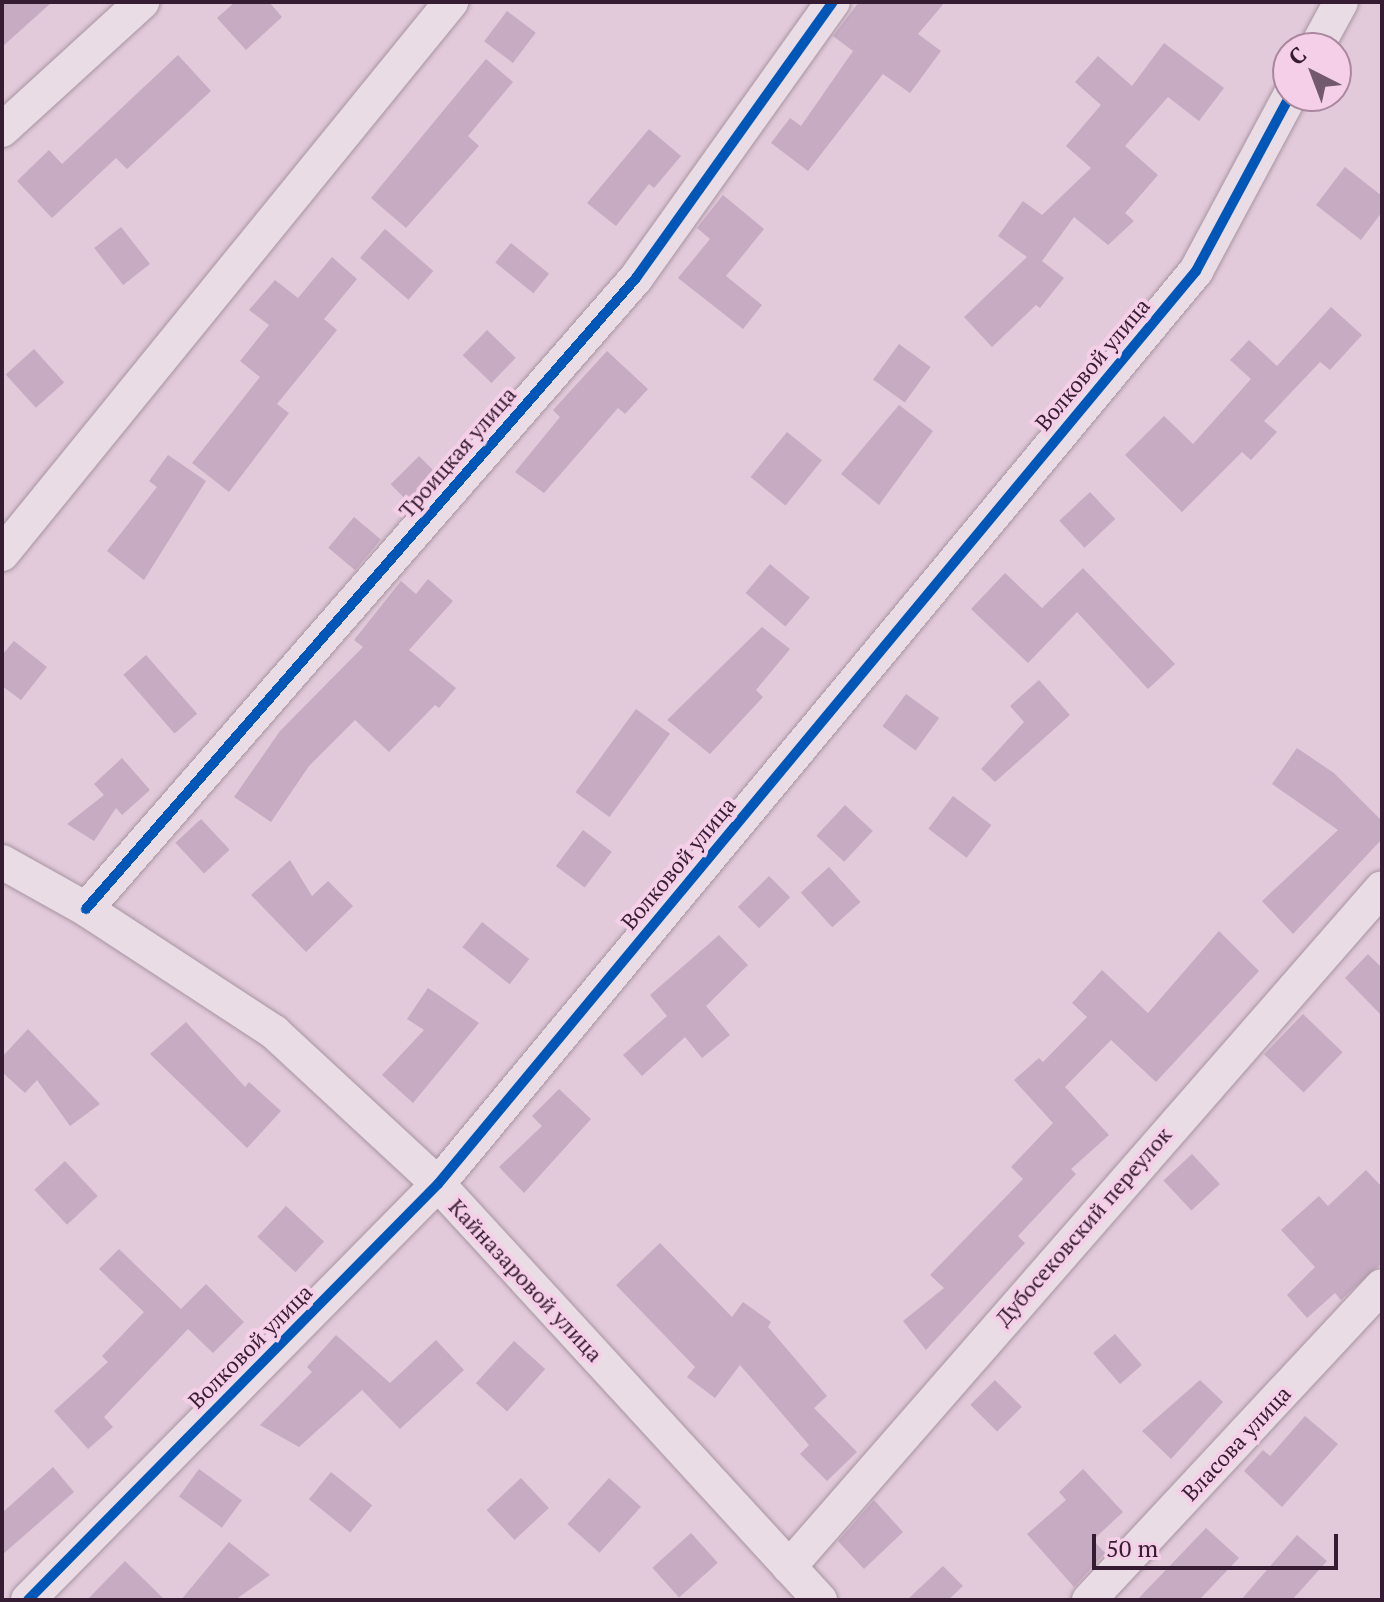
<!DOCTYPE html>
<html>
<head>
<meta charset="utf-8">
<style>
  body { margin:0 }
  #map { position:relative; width:1384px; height:1602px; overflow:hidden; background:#e2cada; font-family:"PT Serif",serif }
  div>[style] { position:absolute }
  .building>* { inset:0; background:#c6abc2; transform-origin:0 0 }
  .roads { filter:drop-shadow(0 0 2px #a794a2) drop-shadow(0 0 2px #a794a2) }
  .street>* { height:34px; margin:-17px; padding:0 17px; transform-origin:17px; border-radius:17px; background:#eadce5 }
  .cycleway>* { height:10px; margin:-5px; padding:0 5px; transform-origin:5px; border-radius:5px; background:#0057b8 }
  span { translate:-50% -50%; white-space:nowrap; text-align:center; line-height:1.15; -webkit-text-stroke:8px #f5cfe7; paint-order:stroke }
  .street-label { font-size:22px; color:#361c32 }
  .frame { position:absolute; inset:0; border:4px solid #361c32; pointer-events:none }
  .north { position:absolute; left:1272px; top:32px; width:80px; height:80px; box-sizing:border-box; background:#f5cfe7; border:2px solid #a9879f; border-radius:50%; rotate:318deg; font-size:22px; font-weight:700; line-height:32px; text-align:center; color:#361c32 }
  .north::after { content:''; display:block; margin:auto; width:28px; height:36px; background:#72596d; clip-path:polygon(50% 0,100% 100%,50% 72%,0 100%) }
  .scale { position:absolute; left:1092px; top:1534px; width:246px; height:36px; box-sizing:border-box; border:4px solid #361c32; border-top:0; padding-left:10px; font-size:24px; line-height:28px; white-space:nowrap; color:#361c32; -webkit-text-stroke:6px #f5cfe7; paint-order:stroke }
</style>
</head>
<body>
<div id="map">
  <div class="building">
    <i style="clip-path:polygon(2px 2px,52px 2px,2px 47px)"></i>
    <i style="clip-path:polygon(235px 2px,269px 2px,282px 17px,246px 50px,217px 18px)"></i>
    <i style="clip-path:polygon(859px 2px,945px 2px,918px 34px,941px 51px,910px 93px,883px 74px,808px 171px,771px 143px,790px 118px,801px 126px,853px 51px,833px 36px)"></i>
    <i style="left:507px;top:11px;width:36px;height:38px;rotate:37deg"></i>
    <i style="clip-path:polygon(1164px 43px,1224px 88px,1199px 121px,1168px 97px,1125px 146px,1158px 175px,1125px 213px,1134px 221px,1108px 245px,1074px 217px,1042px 261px,1064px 278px,1040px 308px,1036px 305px,992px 347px,964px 317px,1027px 257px,998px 236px,1023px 201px,1042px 215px,1091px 168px,1066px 146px,1101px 105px,1075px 82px,1098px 56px,1132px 86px)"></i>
    <i style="clip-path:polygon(178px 55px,211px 91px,127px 169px,116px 158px,52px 218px,17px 181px,49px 150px,62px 164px)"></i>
    <i style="clip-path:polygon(486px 59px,513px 82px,468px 136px,479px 146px,406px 228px,371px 198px)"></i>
    <i style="clip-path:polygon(649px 129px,681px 156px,654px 188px,649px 184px,616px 226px,587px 203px)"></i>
    <i style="clip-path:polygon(1345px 167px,1382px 196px,1382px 212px,1361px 240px,1316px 205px)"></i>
    <i style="clip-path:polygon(723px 195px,764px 229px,726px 276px,762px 305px,743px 329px,678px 278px,710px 239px,697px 228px)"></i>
    <i style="left:121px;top:227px;width:47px;height:34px;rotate:52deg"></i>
    <i style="left:385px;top:229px;width:64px;height:38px;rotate:41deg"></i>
    <i style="left:511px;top:243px;width:49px;height:25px;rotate:39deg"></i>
    <i style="clip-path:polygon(332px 257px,357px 279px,324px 319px,337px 330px,277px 404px,289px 413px,229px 492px,192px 463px,260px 377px,240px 361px,269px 325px,249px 310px,275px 280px,298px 298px)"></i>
    <i style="clip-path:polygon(1331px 307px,1362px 335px,1330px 370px,1320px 362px,1264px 421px,1277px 432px,1251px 460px,1242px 452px,1182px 512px,1125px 455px,1164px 416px,1193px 444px,1251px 379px,1230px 360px,1249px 340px,1277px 366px)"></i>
    <i style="left:487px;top:330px;width:40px;height:35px;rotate:44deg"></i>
    <i style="left:899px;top:344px;width:39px;height:44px;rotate:36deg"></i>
    <i style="left:34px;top:349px;width:45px;height:38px;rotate:48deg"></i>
    <i style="clip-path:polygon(607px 351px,648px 389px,625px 414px,618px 408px,544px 493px,515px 472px,560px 417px,553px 410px)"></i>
    <i style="clip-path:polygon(899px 405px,933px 431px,879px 505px,841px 474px)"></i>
    <i style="left:787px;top:432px;width:45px;height:58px;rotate:39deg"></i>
    <i style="clip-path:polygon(168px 455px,206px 481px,144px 580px,107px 551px,157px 487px,149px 481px)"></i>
    <i style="left:419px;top:456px;width:27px;height:40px;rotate:45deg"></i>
    <i style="left:1090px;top:492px;width:37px;height:42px;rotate:47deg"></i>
    <i style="left:354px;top:517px;width:35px;height:40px;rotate:40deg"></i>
    <i style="left:770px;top:564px;width:52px;height:38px;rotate:40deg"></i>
    <i style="clip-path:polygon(1083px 568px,1175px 664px,1148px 689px,1077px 612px,1028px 663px,971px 609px,1005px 573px,1042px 608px)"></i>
    <i style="clip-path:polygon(428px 579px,453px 601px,409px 650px,456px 688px,439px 708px,435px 705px,389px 752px,355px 720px,309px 766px,271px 822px,234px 797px,280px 731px,363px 647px,354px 640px,401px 581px,416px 594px)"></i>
    <i style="clip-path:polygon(762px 627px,790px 649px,756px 690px,763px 697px,710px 754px,667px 720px)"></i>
    <i style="clip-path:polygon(14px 641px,47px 667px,21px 700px,2px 686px,2px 655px)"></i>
    <i style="left:146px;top:655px;width:78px;height:30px;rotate:49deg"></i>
    <i style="clip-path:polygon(1039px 680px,1070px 715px,995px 782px,981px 769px,1024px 722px,1010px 706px)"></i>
    <i style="left:906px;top:694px;width:41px;height:40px;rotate:36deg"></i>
    <i style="left:636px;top:709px;width:42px;height:103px;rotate:36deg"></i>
    <i style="clip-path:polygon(1297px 748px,1334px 773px,1382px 821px,1382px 839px,1293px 934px,1262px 901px,1338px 830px,1272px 784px)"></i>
    <i style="clip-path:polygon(122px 758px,150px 790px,122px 815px,116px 808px,94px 841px,67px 824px,104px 795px,94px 784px)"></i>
    <i style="left:953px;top:796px;width:48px;height:41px;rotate:37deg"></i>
    <i style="left:845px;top:805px;width:38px;height:42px;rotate:43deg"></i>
    <i style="left:201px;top:819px;width:42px;height:35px;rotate:47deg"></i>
    <i style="left:583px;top:830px;width:36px;height:45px;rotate:37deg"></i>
    <i style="clip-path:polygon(290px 860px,312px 896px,328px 881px,353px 906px,306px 952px,251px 895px)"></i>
    <i style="left:829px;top:867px;width:47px;height:38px;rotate:48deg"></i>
    <i style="left:769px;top:876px;width:30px;height:44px;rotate:45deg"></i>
    <i style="left:482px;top:922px;width:60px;height:32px;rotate:38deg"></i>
    <i style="clip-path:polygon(1219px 931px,1259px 971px,1156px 1082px,1111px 1040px,1065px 1087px,1109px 1135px,1071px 1169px,1076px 1174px,1018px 1236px,1025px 1243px,926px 1350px,903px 1321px,944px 1288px,930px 1275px,1023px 1179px,1011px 1167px,1053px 1123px,1014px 1080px,1039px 1058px,1043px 1062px,1087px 1017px,1072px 1003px,1102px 970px,1148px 1013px)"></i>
    <i style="clip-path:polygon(719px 935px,748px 965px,706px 1006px,730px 1035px,702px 1058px,685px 1037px,642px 1076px,623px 1055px,667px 1016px,650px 995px)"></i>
    <i style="clip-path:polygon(1368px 954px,1382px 968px,1382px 1016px,1345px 978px)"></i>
    <i style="clip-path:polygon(428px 988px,479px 1023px,413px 1103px,382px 1075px,424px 1030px,407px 1019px)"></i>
    <i style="left:1303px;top:1014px;width:55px;height:56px;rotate:44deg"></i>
    <i style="clip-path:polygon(186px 1022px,245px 1087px,249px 1082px,281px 1111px,247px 1148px,150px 1054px)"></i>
    <i style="clip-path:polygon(28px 1029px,100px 1104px,70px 1126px,37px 1080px,25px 1093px,2px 1072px,2px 1057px)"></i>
    <i style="clip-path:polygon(559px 1089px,591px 1119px,524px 1193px,499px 1167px,542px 1126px,532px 1116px)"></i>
    <i style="left:1192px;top:1154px;width:41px;height:39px;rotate:47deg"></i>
    <i style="left:65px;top:1161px;width:48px;height:42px;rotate:47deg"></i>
    <i style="clip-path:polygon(1366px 1170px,1382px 1187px,1382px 1263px,1341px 1300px,1335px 1293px,1307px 1318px,1287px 1295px,1315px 1267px,1281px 1230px,1319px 1196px,1328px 1206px)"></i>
    <i style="left:286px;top:1206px;width:52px;height:42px;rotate:43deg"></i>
    <i style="clip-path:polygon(660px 1243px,732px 1317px,743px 1302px,771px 1322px,768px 1327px,827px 1396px,814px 1408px,857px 1452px,827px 1481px,800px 1454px,809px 1445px,740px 1365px,715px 1398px,687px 1377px,695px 1367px,616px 1285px)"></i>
    <i style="clip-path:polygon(119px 1249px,181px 1309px,206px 1284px,244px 1322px,213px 1353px,188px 1329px,104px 1417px,113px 1427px,88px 1449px,54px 1411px,108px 1362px,102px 1356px,144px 1312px,99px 1269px)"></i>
    <i style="left:1115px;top:1334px;width:41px;height:29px;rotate:49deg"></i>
    <i style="clip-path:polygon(336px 1335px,390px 1383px,436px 1340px,464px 1370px,400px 1429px,362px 1390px,299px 1447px,260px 1425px,312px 1372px,307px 1367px)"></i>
    <i style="left:514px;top:1341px;width:42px;height:57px;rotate:42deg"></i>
    <i style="left:995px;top:1380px;width:38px;height:35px;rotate:45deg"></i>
    <i style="clip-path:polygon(1200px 1380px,1223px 1402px,1171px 1459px,1142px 1431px)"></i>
    <i style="clip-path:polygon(1305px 1416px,1338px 1444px,1282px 1507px,1244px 1471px,1263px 1450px,1270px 1456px)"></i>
    <i style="clip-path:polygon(53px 1467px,74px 1492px,2px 1555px,2px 1513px)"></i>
    <i style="left:199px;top:1469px;width:53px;height:34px;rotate:36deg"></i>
    <i style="clip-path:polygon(1083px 1469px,1123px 1512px,1093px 1540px,1105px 1553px,1074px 1587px,1027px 1534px,1066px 1500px,1059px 1492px)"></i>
    <i style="left:331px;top:1472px;width:53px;height:35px;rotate:39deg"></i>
    <i style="left:521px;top:1478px;width:41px;height:47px;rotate:47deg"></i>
    <i style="left:609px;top:1478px;width:43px;height:62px;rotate:42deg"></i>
    <i style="clip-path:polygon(874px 1500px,903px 1532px,864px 1569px,838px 1541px)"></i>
    <i style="clip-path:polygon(1206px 1528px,1239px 1558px,1199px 1600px,1137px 1600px)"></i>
    <i style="left:691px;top:1533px;width:40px;height:52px;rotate:48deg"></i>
    <i style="clip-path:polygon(1297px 1535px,1327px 1561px,1292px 1600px,1241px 1600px)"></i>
    <i style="clip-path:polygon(229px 1542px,270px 1575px,235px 1600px,181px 1600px)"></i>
    <i style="clip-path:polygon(125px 1561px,165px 1600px,87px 1600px)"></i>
    <i style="clip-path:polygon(943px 1566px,963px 1586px,948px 1600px,907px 1600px)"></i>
  </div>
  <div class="roads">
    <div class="street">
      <i style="left:1316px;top:48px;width:52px;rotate:-61.5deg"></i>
      <i style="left:2px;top:130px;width:190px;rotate:-42.4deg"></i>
      <i style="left:2px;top:554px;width:712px;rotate:-50.87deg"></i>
      <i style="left:2px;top:862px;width:96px;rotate:29.2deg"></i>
      <i style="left:86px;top:909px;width:225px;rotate:33.2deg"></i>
      <i style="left:274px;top:1032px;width:224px;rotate:42.8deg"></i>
      <i style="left:438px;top:1184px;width:565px;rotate:47.44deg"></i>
      <i style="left:86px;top:909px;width:837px;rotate:-48.92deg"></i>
      <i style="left:636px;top:278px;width:339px;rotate:-54.5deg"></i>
      <i style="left:789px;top:1567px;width:901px;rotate:-48.87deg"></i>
      <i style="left:28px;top:1600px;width:584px;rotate:-45.42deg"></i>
      <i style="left:438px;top:1184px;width:1187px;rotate:-50.3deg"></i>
      <i style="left:1196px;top:271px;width:199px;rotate:-61.8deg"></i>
      <i style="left:1089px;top:1600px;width:429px;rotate:-47deg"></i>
    </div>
  </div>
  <div class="cycleway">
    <i style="left:86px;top:909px;width:837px;rotate:-48.92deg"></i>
    <i style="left:636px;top:278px;width:339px;rotate:-54.5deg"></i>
    <i style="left:28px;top:1600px;width:584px;rotate:-45.42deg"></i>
    <i style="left:438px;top:1184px;width:1187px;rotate:-50.3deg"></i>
    <i style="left:1196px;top:271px;width:199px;rotate:-61.8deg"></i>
  </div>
  <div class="street-label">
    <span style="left:1092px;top:364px;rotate:-50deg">Волковой улица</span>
    <span style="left:457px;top:452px;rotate:-49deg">Троицкая улица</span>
    <span style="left:678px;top:863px;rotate:-50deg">Волковой улица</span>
    <span style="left:1083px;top:1226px;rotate:-49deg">Дубосековский переулок</span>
    <span style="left:526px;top:1280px;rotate:47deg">Кайназаровой улица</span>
    <span style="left:250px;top:1346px;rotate:-45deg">Волковой улица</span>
    <span style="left:1236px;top:1443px;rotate:-47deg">Власова улица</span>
  </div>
  <div class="frame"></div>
  <div class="north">С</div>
  <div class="scale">50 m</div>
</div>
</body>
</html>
